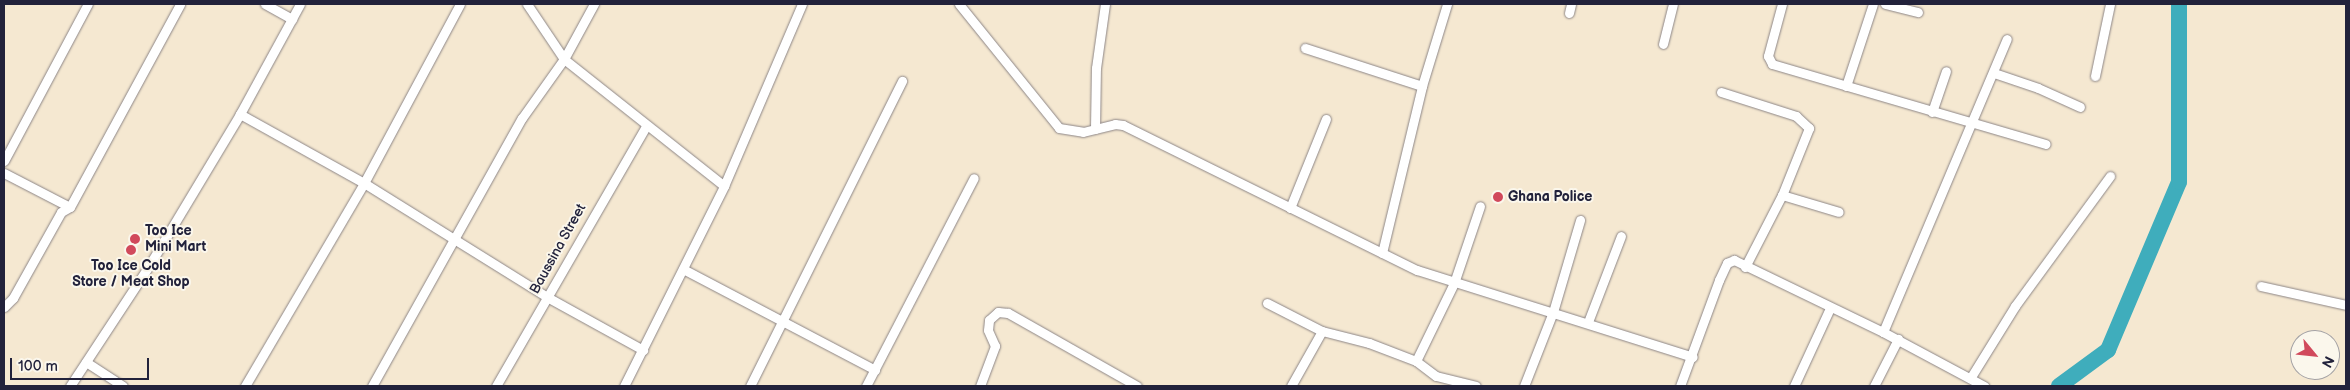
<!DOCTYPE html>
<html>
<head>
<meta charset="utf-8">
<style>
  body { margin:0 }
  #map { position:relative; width:2350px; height:390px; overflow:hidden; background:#f5e8d1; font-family:"Balsamiq Sans",sans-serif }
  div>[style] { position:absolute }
  .river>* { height:16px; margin:-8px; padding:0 8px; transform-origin:8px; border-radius:8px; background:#3fadbc }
  .roads { filter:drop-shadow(0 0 1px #8c8586) drop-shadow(0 0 1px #8c8586) }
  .street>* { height:9px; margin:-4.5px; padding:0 4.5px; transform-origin:4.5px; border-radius:4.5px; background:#fff }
  .dots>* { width:14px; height:14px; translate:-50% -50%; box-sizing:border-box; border:2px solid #fbf7ec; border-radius:50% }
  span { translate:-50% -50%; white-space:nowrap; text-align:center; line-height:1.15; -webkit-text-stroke:4px #fbf7ec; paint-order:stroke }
  .poi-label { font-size:14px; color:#22223b; font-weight:700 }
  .left { translate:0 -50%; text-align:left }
  .street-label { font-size:14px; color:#22223b }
  .frame { position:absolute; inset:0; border:5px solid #22223b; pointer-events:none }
  .north { position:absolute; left:2290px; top:330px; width:50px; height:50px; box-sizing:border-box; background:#fbf7ec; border:1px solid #a4a2a5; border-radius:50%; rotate:118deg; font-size:14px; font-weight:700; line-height:20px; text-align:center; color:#22223b }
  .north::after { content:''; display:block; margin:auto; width:18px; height:22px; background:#d1495b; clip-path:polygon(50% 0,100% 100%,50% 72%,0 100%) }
  .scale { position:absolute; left:10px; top:358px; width:139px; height:22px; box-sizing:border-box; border:2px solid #22223b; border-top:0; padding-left:6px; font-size:15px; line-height:18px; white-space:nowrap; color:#22223b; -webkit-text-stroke:4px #fbf7ec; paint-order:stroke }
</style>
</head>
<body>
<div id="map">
  <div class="river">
    <i style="left:2059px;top:386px;width:61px;rotate:-36.3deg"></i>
    <i style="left:2108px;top:350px;width:182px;rotate:-67.1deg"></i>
    <i style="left:2179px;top:182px;width:178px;rotate:-90deg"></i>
  </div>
  <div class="roads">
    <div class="street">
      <i style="left:265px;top:4px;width:31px;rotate:29deg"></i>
      <i style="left:527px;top:4px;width:66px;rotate:56.1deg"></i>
      <i style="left:564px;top:59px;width:204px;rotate:38.4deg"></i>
      <i style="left:959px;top:4px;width:159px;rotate:51.1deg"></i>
      <i style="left:1059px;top:128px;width:24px;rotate:9deg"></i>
      <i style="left:1083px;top:132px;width:33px;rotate:-14deg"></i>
      <i style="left:1115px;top:124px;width:8px;rotate:7deg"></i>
      <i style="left:1123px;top:125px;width:328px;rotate:26.3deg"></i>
      <i style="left:1417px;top:270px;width:289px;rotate:17.5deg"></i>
      <i style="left:1782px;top:4px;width:54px;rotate:105.1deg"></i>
      <i style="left:1768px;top:56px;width:9px;rotate:63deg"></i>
      <i style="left:1772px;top:64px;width:285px;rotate:16.3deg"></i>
      <i style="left:1885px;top:4px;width:34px;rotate:14deg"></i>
      <i style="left:1569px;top:13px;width:9px;rotate:-77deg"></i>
      <i style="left:1663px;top:44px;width:41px;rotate:-76deg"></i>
      <i style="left:1305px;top:48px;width:123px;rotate:18deg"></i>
      <i style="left:1994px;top:73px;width:46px;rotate:18.8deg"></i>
      <i style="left:2038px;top:88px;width:46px;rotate:24.3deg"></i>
      <i style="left:2095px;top:76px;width:74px;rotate:-78.2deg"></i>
      <i style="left:1846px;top:86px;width:86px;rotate:-71.8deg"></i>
      <i style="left:1721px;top:92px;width:79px;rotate:17.7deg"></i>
      <i style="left:1796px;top:116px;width:18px;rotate:43deg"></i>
      <i style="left:1809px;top:128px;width:72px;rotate:111.9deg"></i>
      <i style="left:1782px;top:195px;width:81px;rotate:117.2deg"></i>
      <i style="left:1932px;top:112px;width:43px;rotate:-71.1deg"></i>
      <i style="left:240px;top:114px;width:142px;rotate:29.1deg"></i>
      <i style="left:364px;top:183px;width:216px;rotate:31.9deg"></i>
      <i style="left:547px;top:297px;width:110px;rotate:28.9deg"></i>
      <i style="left:1095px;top:129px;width:61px;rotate:-89.1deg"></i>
      <i style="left:1096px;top:68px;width:65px;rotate:-82deg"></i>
      <i style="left:4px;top:161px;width:178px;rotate:-61.9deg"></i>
      <i style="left:4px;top:173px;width:74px;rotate:27.3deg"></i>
      <i style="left:1782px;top:195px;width:59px;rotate:16.6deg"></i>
      <i style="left:1290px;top:208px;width:96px;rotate:-68deg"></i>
      <i style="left:1382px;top:253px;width:172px;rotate:-76.5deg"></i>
      <i style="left:1422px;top:86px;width:86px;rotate:-73deg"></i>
      <i style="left:683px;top:269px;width:217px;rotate:27.7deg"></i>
      <i style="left:2261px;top:286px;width:87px;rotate:12.6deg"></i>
      <i style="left:1267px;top:303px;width:62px;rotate:27deg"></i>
      <i style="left:1322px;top:331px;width:49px;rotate:14.3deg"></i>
      <i style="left:1369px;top:343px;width:50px;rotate:21deg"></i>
      <i style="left:1416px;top:361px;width:25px;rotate:37deg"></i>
      <i style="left:1436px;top:376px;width:41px;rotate:14deg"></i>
      <i style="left:4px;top:307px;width:13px;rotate:-45deg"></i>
      <i style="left:13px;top:298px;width:98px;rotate:-60.8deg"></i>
      <i style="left:61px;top:212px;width:10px;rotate:-29deg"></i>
      <i style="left:70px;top:207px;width:231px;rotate:-61.5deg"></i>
      <i style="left:1588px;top:322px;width:92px;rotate:-69deg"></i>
      <i style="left:1883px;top:332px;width:318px;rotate:-67.1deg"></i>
      <i style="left:1416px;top:361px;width:87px;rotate:-64deg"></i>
      <i style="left:1454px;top:283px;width:81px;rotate:-71.3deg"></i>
      <i style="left:86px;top:362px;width:44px;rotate:33deg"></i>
      <i style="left:1971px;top:377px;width:84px;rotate:-58.2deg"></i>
      <i style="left:2015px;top:306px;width:161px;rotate:-53.8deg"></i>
      <i style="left:70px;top:386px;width:146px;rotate:-56.7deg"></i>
      <i style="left:150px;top:264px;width:175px;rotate:-59deg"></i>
      <i style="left:240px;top:114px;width:125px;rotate:-61.4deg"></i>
      <i style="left:245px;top:386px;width:235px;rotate:-59.6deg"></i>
      <i style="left:364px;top:183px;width:203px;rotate:-61.8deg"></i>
      <i style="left:372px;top:386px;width:307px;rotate:-60.8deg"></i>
      <i style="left:522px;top:118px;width:72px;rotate:-54.6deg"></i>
      <i style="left:564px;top:59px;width:63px;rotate:-61.4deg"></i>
      <i style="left:496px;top:386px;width:300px;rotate:-60deg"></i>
      <i style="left:624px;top:386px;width:224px;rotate:-63.4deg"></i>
      <i style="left:724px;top:186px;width:198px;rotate:-66.8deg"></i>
      <i style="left:750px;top:386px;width:341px;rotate:-63.5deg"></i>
      <i style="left:866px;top:386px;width:234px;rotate:-62.6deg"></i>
      <i style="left:980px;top:386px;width:43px;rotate:-69.4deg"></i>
      <i style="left:995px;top:346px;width:17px;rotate:-114deg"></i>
      <i style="left:988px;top:330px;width:10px;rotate:-84deg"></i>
      <i style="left:989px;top:320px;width:12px;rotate:-42deg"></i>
      <i style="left:998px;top:312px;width:10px;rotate:6deg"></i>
      <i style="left:1008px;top:313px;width:148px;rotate:29.5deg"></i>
      <i style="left:1291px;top:386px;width:63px;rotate:-60.6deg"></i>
      <i style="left:1524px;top:386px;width:79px;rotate:-68.6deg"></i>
      <i style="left:1553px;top:312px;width:96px;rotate:-73.6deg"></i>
      <i style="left:1680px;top:386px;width:113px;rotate:-69.8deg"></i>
      <i style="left:1719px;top:280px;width:19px;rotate:-65deg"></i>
      <i style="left:1727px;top:263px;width:8px;rotate:-23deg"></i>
      <i style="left:1734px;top:260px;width:165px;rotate:25.8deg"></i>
      <i style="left:1883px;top:332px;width:115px;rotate:28.1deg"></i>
      <i style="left:1794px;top:386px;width:86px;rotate:-65.2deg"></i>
      <i style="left:1874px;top:386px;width:53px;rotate:-62.9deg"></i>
    </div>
  </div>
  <div class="dots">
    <i style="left:1498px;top:197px;background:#d1495b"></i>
    <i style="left:135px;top:239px;background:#d1495b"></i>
    <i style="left:131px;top:250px;background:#d1495b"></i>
  </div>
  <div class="poi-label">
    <span class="left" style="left:1508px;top:197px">Ghana Police</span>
    <span class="left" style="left:145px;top:239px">Too Ice<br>Mini Mart</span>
    <span style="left:131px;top:274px">Too Ice Cold<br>Store / Meat Shop</span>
  </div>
  <div class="street-label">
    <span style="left:558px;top:249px;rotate:-61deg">Baussina Street</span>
  </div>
  <div class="frame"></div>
  <div class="north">N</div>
  <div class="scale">100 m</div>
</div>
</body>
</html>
